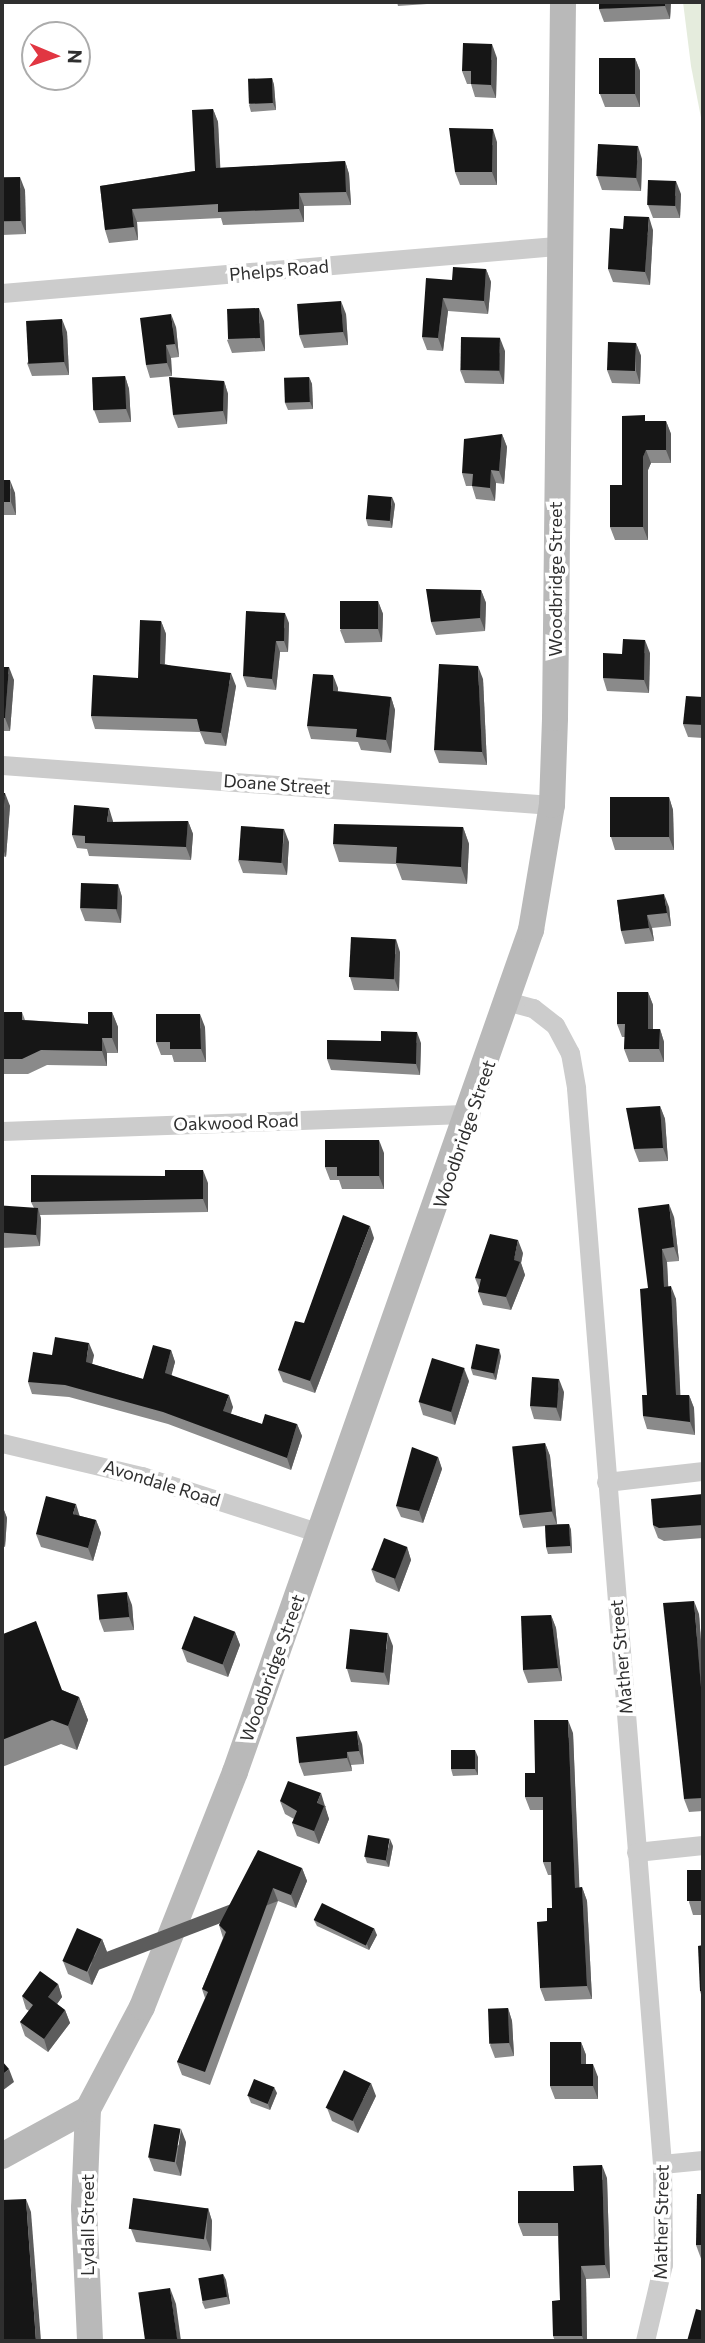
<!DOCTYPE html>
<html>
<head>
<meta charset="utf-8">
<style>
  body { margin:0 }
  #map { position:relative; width:705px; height:2343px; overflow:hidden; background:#fff; font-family:Commissioner,sans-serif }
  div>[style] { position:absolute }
  .green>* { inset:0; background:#e5ecdd }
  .street>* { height:19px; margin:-9.5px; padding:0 9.5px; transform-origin:9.5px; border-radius:9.5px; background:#ccc }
  .secondary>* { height:26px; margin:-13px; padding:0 13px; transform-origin:13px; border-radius:13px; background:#b9b9b9 }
  .wall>* { inset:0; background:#8a8a8a }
  .shaded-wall>* { inset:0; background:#5c5c5c; transform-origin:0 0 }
  .building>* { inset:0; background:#161616; transform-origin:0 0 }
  span { translate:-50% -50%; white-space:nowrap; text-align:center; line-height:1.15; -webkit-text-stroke:7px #fff; paint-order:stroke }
  .street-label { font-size:18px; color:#2f2f2f }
  .frame { position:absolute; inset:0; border:4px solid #2f2f2f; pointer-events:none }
  .north { position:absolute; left:21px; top:21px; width:70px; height:70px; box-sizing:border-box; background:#fff; border:2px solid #acacac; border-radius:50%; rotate:92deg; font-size:19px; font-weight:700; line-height:28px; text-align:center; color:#2f2f2f }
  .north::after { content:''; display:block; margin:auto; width:24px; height:32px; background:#e13642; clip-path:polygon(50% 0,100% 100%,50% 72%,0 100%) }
</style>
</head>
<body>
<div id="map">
  <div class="green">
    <i style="clip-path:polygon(683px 2px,703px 2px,703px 128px,691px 66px)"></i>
  </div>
  <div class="street">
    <i style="left:2px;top:293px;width:556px;rotate:-4.85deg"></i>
    <i style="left:2px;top:765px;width:551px;rotate:4.16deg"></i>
    <i style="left:510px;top:1002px;width:24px;rotate:15deg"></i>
    <i style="left:533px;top:1008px;width:28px;rotate:38deg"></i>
    <i style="left:555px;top:1025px;width:32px;rotate:62deg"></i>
    <i style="left:570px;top:1053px;width:36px;rotate:80deg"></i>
    <i style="left:576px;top:1088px;width:1079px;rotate:85.43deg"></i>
    <i style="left:662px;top:2164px;width:100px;rotate:89.4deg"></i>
    <i style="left:663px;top:2264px;width:79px;rotate:103.2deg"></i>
    <i style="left:2px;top:1131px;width:469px;rotate:-2.1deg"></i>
    <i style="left:2px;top:1443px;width:144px;rotate:13.3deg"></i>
    <i style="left:142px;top:1476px;width:187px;rotate:17.8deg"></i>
    <i style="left:606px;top:1482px;width:98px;rotate:-6.5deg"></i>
    <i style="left:636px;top:1852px;width:67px;rotate:-6deg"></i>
    <i style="left:662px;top:2164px;width:41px;rotate:-5.6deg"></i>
  </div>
  <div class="secondary">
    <i style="left:88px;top:2109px;width:99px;rotate:92.3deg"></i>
    <i style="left:84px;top:2208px;width:133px;rotate:87.4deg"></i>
    <i style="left:2px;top:2156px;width:98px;rotate:-28.7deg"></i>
    <i style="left:88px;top:2109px;width:115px;rotate:-62.1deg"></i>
    <i style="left:142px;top:2007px;width:253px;rotate:-68.4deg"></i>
    <i style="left:235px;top:1772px;width:893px;rotate:-70.63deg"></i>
    <i style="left:531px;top:930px;width:127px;rotate:-80.5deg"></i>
    <i style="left:552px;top:805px;width:87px;rotate:-88deg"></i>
    <i style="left:555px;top:718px;width:716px;rotate:-89.36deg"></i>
  </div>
  <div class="wall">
    <i style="clip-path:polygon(397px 2px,427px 2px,427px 4px,398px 6px)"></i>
    <i style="clip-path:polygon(671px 2px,670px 19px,604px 22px,599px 9px)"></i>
    <i style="clip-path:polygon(497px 58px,496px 98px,475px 97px,471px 84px,467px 84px,462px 71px)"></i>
    <i style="clip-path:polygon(635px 58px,640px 71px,640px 107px,605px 107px,600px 94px)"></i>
    <i style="clip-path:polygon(272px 78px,274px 85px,276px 110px,251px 112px,249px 105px)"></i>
    <i style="clip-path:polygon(213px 109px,218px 122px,220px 168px,345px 161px,349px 174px,351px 205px,304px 206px,304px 222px,223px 225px,221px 218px,137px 222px,138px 240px,109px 243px,105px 230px,100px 186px,195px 171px)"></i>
    <i style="clip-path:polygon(497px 142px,497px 185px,460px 185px,455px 172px)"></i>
    <i style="clip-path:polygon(642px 159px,641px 191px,602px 190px,597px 176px)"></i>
    <i style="clip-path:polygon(2px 178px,25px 190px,26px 234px,2px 235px)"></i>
    <i style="clip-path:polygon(681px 194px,680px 218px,653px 218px,648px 205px)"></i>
    <i style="clip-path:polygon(653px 230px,650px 285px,613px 282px,608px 269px)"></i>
    <i style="clip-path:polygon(486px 269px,491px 282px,488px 314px,448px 311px,443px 351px,427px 350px,422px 337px,452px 280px)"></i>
    <i style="clip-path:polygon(346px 314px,348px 345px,304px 348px,299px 335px)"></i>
    <i style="clip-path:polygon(264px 321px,265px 351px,232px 353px,227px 340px)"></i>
    <i style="clip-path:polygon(176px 327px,179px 357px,171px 358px,172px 376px,150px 378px,146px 365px)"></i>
    <i style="clip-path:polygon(67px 332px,69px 375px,32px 376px,27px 363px)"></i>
    <i style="clip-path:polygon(636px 343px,641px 356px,640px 384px,612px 383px,607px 370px)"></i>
    <i style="clip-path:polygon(505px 351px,504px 384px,465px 383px,460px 370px)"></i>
    <i style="clip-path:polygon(125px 376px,129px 389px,131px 422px,99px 423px,94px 410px)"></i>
    <i style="clip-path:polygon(309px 377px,312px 384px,313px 409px,288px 410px,285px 403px)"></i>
    <i style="clip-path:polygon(224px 381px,228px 394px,227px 424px,178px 428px,173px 415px)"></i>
    <i style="clip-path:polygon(647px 421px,666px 421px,671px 434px,671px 463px,651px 463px,648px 470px,648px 540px,615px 540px,610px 527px,622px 485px)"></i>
    <i style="clip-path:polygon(502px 434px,507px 447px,504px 484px,496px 483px,495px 501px,476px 499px,472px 486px,466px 486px,462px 473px)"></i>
    <i style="clip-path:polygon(2px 480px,15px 493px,16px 515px,2px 515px)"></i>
    <i style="clip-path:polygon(395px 504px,392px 528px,368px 526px,366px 519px)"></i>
    <i style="clip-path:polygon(481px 590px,486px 603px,485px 631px,436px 635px,431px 622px)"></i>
    <i style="clip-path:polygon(378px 601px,383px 614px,382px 642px,345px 643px,340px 630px)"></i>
    <i style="clip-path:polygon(161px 621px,166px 634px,165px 664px,236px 686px,226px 746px,205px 744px,200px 732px,95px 729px,91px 716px,138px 678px)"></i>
    <i style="clip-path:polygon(289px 623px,288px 652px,280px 652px,276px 690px,247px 687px,243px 676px)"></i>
    <i style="clip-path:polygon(650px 653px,649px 693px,607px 691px,603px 678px,622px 654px)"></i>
    <i style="clip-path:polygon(2px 667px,14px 680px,10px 731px,2px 731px)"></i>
    <i style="clip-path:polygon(483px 679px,487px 765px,439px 763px,434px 750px)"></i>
    <i style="clip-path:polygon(338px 688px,338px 691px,391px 697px,395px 710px,391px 753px,361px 750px,358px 742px,311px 739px,307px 726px)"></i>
    <i style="clip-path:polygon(703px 697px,703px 738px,688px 737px,683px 724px)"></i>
    <i style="clip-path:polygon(2px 793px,10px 806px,6px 857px,2px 856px)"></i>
    <i style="clip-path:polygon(669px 797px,673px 810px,674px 850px,615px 850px,611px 837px)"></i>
    <i style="clip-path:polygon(113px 821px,113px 822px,188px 821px,193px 834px,191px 860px,89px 856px,87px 849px,77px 848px,72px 835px)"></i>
    <i style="clip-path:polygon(463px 827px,469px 844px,467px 884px,402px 880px,396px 864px,339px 862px,333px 844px)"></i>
    <i style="clip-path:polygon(289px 842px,287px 875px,243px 873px,238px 860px)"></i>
    <i style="clip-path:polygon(118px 884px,122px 897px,121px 923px,85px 921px,80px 908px)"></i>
    <i style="clip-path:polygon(617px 900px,669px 907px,671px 926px,652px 928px,654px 941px,625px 944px,621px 931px)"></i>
    <i style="clip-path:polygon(400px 952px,399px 991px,354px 990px,350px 977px)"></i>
    <i style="clip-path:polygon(648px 992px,653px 1005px,653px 1029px,660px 1029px,664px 1042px,664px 1062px,629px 1062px,624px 1049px,625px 1037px,622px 1037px,617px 1024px)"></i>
    <i style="clip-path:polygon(2px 1012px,22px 1012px,25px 1020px,88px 1024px,112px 1012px,118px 1027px,118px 1053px,107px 1053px,107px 1066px,47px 1065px,28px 1074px,2px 1074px)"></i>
    <i style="clip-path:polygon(205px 1027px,206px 1062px,174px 1062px,172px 1055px,161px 1055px,156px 1042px)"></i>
    <i style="clip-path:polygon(381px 1041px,421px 1043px,420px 1075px,331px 1070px,327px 1059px)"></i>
    <i style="clip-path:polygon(660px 1106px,665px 1119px,668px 1161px,639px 1162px,634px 1149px)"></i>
    <i style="clip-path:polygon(384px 1153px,384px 1189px,342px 1189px,339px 1180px,330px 1180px,325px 1167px)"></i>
    <i style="clip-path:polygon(208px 1183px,208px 1212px,40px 1215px,41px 1219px,40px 1246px,2px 1248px,2px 1209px,34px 1208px,31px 1202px)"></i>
    <i style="clip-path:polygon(674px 1217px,679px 1261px,667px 1262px,668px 1286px,676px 1299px,680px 1395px,689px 1395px,694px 1408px,695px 1435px,647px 1429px,643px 1416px,647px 1395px,648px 1288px)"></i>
    <i style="clip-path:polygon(374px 1238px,315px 1393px,283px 1382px,278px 1370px)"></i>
    <i style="clip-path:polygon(523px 1253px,521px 1263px,525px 1275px,511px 1310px,483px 1305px,478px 1292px,479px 1288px,475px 1278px)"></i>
    <i style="clip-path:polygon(171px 1350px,175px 1362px,171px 1375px,233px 1407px,231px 1414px,262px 1424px,297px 1424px,302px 1436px,291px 1470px,168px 1424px,69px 1397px,32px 1394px,28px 1382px,52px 1355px,94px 1355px,92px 1364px,143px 1379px)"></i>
    <i style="clip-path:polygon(501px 1356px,496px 1380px,473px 1375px,471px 1369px)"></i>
    <i style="clip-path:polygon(469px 1381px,455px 1425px,423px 1415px,419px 1402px)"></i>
    <i style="clip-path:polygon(564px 1392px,561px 1421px,534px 1419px,530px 1406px)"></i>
    <i style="clip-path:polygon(545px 1443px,550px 1456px,557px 1524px,569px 1524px,571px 1530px,572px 1553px,548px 1554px,546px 1547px,545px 1526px,523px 1528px,519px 1515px)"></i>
    <i style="clip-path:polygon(438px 1457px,442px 1469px,423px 1523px,401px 1517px,396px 1506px)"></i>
    <i style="clip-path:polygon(703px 1496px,703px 1538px,664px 1541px,658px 1538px,653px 1525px)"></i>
    <i style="clip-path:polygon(2px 1505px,7px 1518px,5px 1547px,2px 1546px)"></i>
    <i style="clip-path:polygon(80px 1516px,96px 1520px,101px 1533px,93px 1561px,41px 1547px,36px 1534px)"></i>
    <i style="clip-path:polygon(407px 1547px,411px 1560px,399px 1592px,376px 1582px,371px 1569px)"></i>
    <i style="clip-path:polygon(132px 1605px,134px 1630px,104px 1632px,99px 1619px)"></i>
    <i style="clip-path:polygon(699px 1614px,703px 1670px,703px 1811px,689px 1812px,684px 1799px)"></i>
    <i style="clip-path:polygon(551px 1615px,556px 1628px,562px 1681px,528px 1683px,523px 1670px)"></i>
    <i style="clip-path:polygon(235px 1632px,240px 1645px,228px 1677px,187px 1662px,182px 1649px)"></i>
    <i style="clip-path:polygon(2px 1639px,62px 1690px,79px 1697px,88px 1720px,77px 1750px,61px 1744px,2px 1767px)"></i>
    <i style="clip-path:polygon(393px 1646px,389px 1685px,351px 1682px,347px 1669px)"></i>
    <i style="clip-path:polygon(573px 1733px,579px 1888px,582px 1887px,587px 1901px,592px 1999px,545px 2001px,540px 1988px,547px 1921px,552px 1908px,552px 1875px,548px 1875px,543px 1862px,543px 1810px,530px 1810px,525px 1797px,535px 1773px)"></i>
    <i style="clip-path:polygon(362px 1744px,364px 1764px,351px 1765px,352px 1771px,304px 1776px,299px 1763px)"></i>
    <i style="clip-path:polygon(478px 1757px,478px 1775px,453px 1776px,451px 1769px)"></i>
    <i style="clip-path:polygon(280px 1801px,326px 1806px,325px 1808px,329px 1819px,319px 1844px,297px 1836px,292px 1823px,294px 1819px,285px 1814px)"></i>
    <i style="clip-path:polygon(393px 1846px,389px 1867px,367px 1863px,365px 1857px)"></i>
    <i style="clip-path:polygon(302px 1868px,307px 1881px,296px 1908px,278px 1901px,210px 2085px,182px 2075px,177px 2062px,205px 1998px,202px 1989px,223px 1938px,219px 1925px)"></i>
    <i style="clip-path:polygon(703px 1870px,703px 1915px,693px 1915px,689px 1902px)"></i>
    <i style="clip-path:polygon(314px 1920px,377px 1935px,369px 1950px,317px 1926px)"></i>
    <i style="clip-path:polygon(102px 1939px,107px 1952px,92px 1985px,68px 1974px,63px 1961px)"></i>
    <i style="clip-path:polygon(703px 1945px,703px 2001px,700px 1991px)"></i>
    <i style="clip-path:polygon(58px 1984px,62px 1997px,57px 2004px,65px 2010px,70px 2023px,48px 2052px,25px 2036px,20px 2022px,29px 2011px,26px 2009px,22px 1996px)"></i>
    <i style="clip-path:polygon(508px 2008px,512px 2021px,514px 2056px,495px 2058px,490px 2045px)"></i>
    <i style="clip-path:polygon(581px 2042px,586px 2055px,586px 2064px,598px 2077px,598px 2099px,555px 2099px,550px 2086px)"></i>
    <i style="clip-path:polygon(277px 2093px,270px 2110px,251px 2103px,248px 2096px)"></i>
    <i style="clip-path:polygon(376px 2096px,358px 2133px,332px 2121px,327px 2108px)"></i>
    <i style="clip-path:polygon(186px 2142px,181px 2176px,154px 2171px,149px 2158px)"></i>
    <i style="clip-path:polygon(607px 2178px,610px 2278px,586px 2279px,587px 2341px,555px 2341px,553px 2336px,560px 2300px,558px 2236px,523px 2236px,518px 2223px,574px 2191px)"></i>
    <i style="clip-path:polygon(703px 2194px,703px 2264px,696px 2245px)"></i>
    <i style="clip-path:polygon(208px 2208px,212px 2221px,211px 2251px,136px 2242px,131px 2229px)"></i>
    <i style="clip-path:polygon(223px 2274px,226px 2280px,230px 2304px,205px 2309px,202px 2302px)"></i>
  </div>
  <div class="shaded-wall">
    <i style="clip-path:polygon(665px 2px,671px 2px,670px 19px,665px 6px)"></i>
    <i style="clip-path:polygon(492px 44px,497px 58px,496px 98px,491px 85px)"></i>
    <i style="clip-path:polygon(635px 58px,640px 71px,640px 107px,635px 94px)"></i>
    <i style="clip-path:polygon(272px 78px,274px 85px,276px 110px,273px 103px)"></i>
    <i style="clip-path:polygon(213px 109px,218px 122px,221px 181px,216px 168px)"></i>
    <i style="clip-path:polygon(493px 129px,497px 142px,497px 185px,492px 172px)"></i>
    <i style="clip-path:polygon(638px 146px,642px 159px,641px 191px,636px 178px)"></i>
    <i style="clip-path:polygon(345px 161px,349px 174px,351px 205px,346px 192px)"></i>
    <i style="clip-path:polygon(20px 177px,25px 190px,26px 234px,21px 221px)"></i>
    <i style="clip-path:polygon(676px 181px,681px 194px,680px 218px,675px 205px)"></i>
    <i style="clip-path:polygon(299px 193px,304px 206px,304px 222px,299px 209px)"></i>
    <i style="clip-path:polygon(132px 209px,137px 222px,138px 240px,134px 227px)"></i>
    <i style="clip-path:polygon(649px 217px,653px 230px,650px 285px,645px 272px)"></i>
    <i style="clip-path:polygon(486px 269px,491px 282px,488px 314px,484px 301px)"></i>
    <i style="clip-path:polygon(443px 298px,448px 311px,443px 351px,438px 338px)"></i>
    <i style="clip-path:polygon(341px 301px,346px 314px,348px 345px,343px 332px)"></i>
    <i style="clip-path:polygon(259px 308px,264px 321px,265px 351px,260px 338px)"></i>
    <i style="clip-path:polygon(171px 314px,176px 327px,179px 357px,175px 344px)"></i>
    <i style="clip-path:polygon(62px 319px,67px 332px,69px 375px,64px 362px)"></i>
    <i style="clip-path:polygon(500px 338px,505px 351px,504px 384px,499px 371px)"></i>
    <i style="clip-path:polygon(636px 343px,641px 356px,640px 384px,636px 371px)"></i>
    <i style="clip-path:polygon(166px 345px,171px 358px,172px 376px,167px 363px)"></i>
    <i style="clip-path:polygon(125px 376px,129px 389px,131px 422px,126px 409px)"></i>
    <i style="clip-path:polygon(309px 377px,312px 384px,313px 409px,310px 402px)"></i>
    <i style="clip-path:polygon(224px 381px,228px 394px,227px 424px,223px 411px)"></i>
    <i style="clip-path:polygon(666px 421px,671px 434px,671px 463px,666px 450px)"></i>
    <i style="clip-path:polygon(502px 434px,507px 447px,504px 484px,499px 471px)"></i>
    <i style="clip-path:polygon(646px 450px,651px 463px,648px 470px,648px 540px,643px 527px,643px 457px)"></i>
    <i style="clip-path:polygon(491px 470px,496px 483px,495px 501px,490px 488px)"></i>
    <i style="clip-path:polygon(10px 480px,15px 493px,16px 515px,11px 502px)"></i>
    <i style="clip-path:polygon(392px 497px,395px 504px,392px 528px,390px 521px)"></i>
    <i style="clip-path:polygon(481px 590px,486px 603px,485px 631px,480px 618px)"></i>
    <i style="clip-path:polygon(378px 601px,383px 614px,382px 642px,378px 629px)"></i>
    <i style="clip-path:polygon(285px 613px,289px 623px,288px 652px,284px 641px)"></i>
    <i style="clip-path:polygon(161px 621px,166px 634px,164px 677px,160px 664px)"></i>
    <i style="clip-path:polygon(645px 640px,650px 653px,649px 693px,644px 680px)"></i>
    <i style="clip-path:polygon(276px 641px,280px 652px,276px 690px,272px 679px)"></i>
    <i style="clip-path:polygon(478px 666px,483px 679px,487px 765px,482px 752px)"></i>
    <i style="clip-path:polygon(9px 667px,14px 680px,10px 731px,5px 718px)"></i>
    <i style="clip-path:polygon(231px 673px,236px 686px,226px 746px,221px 733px)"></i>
    <i style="clip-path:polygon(333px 675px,338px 688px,337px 704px,333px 691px)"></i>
    <i style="clip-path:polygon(391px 697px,395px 710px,391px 753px,386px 740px)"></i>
    <i style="clip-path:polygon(5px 793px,10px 806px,6px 857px,2px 846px)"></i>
    <i style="clip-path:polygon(669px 797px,673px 810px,674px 850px,669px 837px)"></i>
    <i style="clip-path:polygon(109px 808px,113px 821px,112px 836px,107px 822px)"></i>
    <i style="clip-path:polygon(188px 821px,193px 834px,191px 860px,186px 847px)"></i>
    <i style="clip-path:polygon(463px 827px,469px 844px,467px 884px,461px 867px)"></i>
    <i style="clip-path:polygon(284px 829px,289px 842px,287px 875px,282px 862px)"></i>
    <i style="clip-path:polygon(118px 884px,122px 897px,121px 923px,116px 910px)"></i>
    <i style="clip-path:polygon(664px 894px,669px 907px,671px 926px,667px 913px)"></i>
    <i style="clip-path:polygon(647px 915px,652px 928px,654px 941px,649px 928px)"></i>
    <i style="clip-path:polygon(396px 939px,400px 952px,399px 991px,394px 978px)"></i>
    <i style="clip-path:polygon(648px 992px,653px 1005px,653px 1042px,648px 1029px)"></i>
    <i style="clip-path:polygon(112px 1012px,118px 1027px,118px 1053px,112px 1038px)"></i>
    <i style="clip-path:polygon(200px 1014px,205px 1027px,206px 1062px,201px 1049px)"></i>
    <i style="clip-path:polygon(660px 1029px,664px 1042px,664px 1062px,659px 1049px)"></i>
    <i style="clip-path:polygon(417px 1032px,421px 1043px,420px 1075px,416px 1064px)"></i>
    <i style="clip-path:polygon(102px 1038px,107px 1053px,107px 1066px,102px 1051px)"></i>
    <i style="clip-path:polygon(660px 1106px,665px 1119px,668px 1161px,663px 1148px)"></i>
    <i style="clip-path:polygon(379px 1140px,384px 1153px,384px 1189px,379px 1176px)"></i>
    <i style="clip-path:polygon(203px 1170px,208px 1183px,208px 1212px,203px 1199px)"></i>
    <i style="clip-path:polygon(669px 1204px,674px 1217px,679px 1261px,674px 1247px)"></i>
    <i style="clip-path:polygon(38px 1208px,41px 1219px,40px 1246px,36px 1235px)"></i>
    <i style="clip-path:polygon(370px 1226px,374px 1238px,315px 1393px,310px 1381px)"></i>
    <i style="clip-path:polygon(518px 1240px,523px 1253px,521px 1263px,525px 1275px,511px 1310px,506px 1297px)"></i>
    <i style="clip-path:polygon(662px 1249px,667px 1262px,669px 1300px,664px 1287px)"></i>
    <i style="clip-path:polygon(671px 1286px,676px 1299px,681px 1408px,676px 1395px)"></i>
    <i style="clip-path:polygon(89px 1343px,94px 1355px,90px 1374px,86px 1362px)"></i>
    <i style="clip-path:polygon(499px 1349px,501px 1356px,496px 1380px,493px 1374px)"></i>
    <i style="clip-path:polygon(171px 1350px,175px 1362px,169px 1385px,165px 1373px)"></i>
    <i style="clip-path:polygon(464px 1368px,469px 1381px,455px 1425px,451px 1412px)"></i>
    <i style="clip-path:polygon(559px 1379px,564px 1392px,561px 1421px,556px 1408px)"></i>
    <i style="clip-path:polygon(229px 1395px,233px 1407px,227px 1423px,223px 1411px)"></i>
    <i style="clip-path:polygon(689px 1395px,694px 1408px,695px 1435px,690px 1422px)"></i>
    <i style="clip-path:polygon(297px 1424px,302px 1436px,291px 1470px,287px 1458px)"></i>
    <i style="clip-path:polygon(545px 1443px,550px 1456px,557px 1525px,552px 1512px)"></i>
    <i style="clip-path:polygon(438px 1457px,442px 1469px,423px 1523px,419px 1511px)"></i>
    <i style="clip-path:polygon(76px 1504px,80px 1517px,73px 1514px)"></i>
    <i style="clip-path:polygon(2px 1505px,7px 1518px,5px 1547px,2px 1536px)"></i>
    <i style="clip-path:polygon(96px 1520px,101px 1533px,93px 1561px,88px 1548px)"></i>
    <i style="clip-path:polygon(569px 1524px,571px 1530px,572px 1553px,570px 1546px)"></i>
    <i style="clip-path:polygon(407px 1547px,411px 1560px,399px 1592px,394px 1579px)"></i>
    <i style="clip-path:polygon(127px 1592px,132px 1605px,134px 1630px,129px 1617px)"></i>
    <i style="clip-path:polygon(694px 1601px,699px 1614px,703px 1670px,703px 1714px)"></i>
    <i style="clip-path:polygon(551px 1615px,556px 1628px,562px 1681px,558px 1668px)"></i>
    <i style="clip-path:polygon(235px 1632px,240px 1645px,228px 1677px,223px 1664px)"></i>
    <i style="clip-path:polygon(388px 1633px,393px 1646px,389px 1685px,384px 1672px)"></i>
    <i style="clip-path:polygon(79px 1697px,88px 1720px,77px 1750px,68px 1726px)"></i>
    <i style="clip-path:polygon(568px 1720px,573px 1733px,580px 1901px,575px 1888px)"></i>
    <i style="clip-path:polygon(357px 1731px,362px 1744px,364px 1764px,359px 1751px)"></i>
    <i style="clip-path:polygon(475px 1750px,478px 1757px,478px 1775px,475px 1769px)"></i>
    <i style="clip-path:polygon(347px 1752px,351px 1765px,352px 1771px,347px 1758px)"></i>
    <i style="clip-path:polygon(321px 1793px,329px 1819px,319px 1844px,314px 1831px,317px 1803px)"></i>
    <i style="clip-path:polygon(390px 1839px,393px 1846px,389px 1867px,386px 1861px)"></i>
    <i style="clip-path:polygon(302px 1868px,307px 1881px,296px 1908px,291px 1895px)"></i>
    <i style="clip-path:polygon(582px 1887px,587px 1901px,592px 1999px,587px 1986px)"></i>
    <i style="left:273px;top:1888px;width:14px;height:196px;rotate:69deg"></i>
    <i style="clip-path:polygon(374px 1928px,377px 1935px,369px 1950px,367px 1944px)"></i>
    <i style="clip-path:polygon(102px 1939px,107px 1952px,92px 1985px,88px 1972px)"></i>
    <i style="clip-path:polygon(58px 1984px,62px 1997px,52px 2011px,48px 1997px)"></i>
    <i style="clip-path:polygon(508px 2008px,512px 2021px,514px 2056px,509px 2043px)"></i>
    <i style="clip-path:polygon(65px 2010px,70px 2023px,48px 2052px,44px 2039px)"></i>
    <i style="clip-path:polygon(581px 2042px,586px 2055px,586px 2077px,581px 2064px)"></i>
    <i style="clip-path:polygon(593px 2064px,598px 2077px,598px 2099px,593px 2086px)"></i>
    <i style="clip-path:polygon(9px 2069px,14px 2082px,2px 2091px,2px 2075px)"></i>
    <i style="clip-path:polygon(371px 2083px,376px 2096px,358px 2133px,353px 2120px)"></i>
    <i style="clip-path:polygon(274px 2087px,277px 2093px,270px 2110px,268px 2104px)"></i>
    <i style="clip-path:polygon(181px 2129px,186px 2142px,181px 2176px,176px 2163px)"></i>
    <i style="clip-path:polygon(602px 2165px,607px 2178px,610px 2278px,605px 2265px)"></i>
    <i style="clip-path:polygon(26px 2199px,31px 2212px,41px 2341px,36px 2341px)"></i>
    <i style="clip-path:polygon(208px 2208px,212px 2221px,211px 2251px,206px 2238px)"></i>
    <i style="clip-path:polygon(581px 2266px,586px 2279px,587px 2341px,584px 2341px,582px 2336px)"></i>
    <i style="clip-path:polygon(223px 2274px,226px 2280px,230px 2304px,227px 2297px)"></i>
    <i style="clip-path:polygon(170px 2288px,176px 2304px,181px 2341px,177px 2341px)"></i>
  </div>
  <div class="building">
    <i style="clip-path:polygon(599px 2px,665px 2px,665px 6px,599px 9px)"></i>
    <i style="clip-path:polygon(463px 43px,492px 44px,491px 85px,471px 84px,471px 71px,462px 71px)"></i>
    <i style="left:635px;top:58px;width:36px;height:36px;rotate:90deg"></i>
    <i style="left:272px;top:78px;width:25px;height:24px;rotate:88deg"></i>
    <i style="clip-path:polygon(213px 109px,216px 168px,345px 161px,346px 192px,299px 193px,299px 209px,218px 212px,218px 204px,132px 209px,134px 227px,105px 230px,100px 186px,195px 171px,192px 110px)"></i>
    <i style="clip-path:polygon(449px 128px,493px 129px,492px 172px,455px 172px)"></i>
    <i style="left:598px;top:144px;width:40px;height:32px;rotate:3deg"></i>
    <i style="left:20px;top:177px;width:44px;height:18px;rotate:89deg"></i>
    <i style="left:648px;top:180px;width:28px;height:25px;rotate:2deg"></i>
    <i style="clip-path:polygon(624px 216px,649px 217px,645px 272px,608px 269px,610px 228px,623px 229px)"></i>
    <i style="clip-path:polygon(453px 267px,486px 269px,484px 301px,443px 298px,438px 338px,422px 337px,426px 278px,452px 280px)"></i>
    <i style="left:341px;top:301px;width:31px;height:44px;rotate:86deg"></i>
    <i style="left:259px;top:308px;width:30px;height:32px;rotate:88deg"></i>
    <i style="clip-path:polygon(171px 314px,175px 344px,166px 345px,167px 363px,146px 365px,140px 318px)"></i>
    <i style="left:62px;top:319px;width:43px;height:36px;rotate:87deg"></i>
    <i style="left:461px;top:337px;width:39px;height:33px;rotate:1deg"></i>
    <i style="left:608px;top:342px;width:28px;height:28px;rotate:2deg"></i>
    <i style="left:125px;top:376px;width:33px;height:33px;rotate:88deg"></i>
    <i style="clip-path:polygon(169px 377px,224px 381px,223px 411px,173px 415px)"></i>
    <i style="left:309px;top:377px;width:25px;height:25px;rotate:88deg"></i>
    <i style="clip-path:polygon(645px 415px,645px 421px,666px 421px,666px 450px,646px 450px,643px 457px,643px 527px,610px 527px,610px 485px,622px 485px,622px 416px)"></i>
    <i style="clip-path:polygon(502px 434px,499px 471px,491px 470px,490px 488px,472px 486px,473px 474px,462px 473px,464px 439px)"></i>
    <i style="left:2px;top:480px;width:8px;height:22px"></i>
    <i style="left:368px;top:495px;width:24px;height:24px;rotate:5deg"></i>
    <i style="clip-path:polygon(426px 589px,481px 590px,480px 618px,431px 622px)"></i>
    <i style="left:378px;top:601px;width:28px;height:38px;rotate:90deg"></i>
    <i style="clip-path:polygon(246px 611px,285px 613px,284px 641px,276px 641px,272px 679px,243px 676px)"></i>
    <i style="clip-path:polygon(140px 620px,161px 621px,160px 664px,231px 673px,221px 733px,200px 731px,197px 719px,91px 716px,93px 675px,138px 678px)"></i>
    <i style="clip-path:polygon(623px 639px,645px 640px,644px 680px,603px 678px,603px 653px,622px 654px)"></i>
    <i style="clip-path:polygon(439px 664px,478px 666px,482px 752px,434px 750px)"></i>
    <i style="clip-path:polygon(2px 667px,9px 667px,5px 718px,2px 718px)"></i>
    <i style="clip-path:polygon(313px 674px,333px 675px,333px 691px,391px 697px,386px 740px,356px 737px,357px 729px,307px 726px)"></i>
    <i style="clip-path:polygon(686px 696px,703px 697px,703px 725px,683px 724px)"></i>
    <i style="clip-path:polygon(2px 793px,5px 793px,2px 832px)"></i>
    <i style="left:669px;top:797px;width:40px;height:59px;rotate:90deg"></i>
    <i style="clip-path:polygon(74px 805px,109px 808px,107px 822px,188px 821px,186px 847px,85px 843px,85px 836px,72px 835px)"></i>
    <i style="clip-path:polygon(334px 824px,463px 827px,461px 867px,396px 863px,397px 847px,333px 844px)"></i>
    <i style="left:241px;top:826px;width:43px;height:34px;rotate:4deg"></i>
    <i style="left:81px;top:883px;width:37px;height:25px;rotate:2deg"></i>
    <i style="clip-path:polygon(664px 894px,667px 913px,647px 915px,649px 928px,621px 931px,617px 900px)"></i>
    <i style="left:351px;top:937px;width:45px;height:40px;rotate:3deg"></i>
    <i style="clip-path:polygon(617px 992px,648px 992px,648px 1029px,660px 1029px,659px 1049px,624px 1049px,625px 1024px,617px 1024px)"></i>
    <i style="clip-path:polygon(2px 1012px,22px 1012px,22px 1020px,88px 1024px,88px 1012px,112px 1012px,112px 1038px,102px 1038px,102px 1051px,41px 1050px,22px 1059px,2px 1059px)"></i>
    <i style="clip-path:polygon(156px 1014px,200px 1014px,201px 1049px,170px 1049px,170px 1042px,156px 1042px)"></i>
    <i style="clip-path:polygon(381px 1031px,417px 1032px,416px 1064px,327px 1059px,327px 1040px,381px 1041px)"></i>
    <i style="clip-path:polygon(660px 1106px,663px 1148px,634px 1149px,626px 1108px)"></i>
    <i style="clip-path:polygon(325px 1140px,379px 1140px,379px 1176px,337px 1176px,337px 1167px,325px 1167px)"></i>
    <i style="clip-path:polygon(165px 1170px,203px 1170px,203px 1199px,31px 1202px,31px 1175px,165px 1176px)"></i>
    <i style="clip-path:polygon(669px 1204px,674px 1247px,662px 1249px,664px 1287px,671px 1286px,676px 1395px,689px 1395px,690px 1422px,643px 1416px,642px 1395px,647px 1395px,640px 1289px,648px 1288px,638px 1208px)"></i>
    <i style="left:38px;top:1208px;width:27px;height:36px;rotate:94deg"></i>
    <i style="clip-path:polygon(343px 1215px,370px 1226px,310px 1381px,278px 1370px,295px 1321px,304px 1323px)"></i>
    <i style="clip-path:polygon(490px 1234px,518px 1240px,514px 1260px,520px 1262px,506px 1297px,478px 1292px,481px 1279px,475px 1278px)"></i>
    <i style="clip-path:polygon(55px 1337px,89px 1343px,86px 1362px,143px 1379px,153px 1345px,171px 1350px,165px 1373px,229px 1395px,223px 1411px,262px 1424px,265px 1414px,297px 1424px,287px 1458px,163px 1412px,65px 1385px,28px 1382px,33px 1352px,52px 1355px)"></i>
    <i style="left:476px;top:1344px;width:24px;height:25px;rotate:12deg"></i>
    <i style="left:432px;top:1358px;width:34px;height:46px;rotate:17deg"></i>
    <i style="left:532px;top:1377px;width:27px;height:29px;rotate:4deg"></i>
    <i style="left:545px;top:1443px;width:69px;height:33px;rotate:84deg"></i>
    <i style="clip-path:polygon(412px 1447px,438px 1457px,419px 1511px,396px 1506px)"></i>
    <i style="clip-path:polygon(703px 1494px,703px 1525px,659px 1528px,653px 1525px,651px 1499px)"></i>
    <i style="clip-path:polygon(46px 1496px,76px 1504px,73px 1514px,96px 1520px,88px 1548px,36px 1534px)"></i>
    <i style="left:569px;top:1524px;width:22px;height:24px;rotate:87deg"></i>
    <i style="left:384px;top:1538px;width:25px;height:34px;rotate:21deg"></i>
    <i style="left:127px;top:1592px;width:25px;height:30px;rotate:85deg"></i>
    <i style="clip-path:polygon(694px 1601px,703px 1712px,703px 1798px,684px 1799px,663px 1603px)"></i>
    <i style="clip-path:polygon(551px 1615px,558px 1668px,523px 1670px,521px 1616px)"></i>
    <i style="left:194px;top:1616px;width:44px;height:35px;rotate:21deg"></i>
    <i style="clip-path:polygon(36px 1621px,62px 1690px,79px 1697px,68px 1726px,52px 1720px,2px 1740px,2px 1639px,3px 1634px)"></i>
    <i style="left:350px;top:1629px;width:38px;height:40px;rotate:6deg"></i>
    <i style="clip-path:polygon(534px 1720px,568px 1720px,575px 1888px,582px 1887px,587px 1986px,540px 1988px,537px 1922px,547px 1921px,547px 1908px,552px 1908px,551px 1862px,543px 1862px,543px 1797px,525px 1797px,525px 1773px,535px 1773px)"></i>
    <i style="clip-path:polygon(357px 1731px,359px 1751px,347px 1752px,347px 1758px,299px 1763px,296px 1737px)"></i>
    <i style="left:451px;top:1750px;width:24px;height:19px"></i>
    <i style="clip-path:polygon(288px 1781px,321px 1793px,317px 1803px,324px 1806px,314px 1831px,292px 1823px,297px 1811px,280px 1801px)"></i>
    <i style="left:368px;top:1835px;width:22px;height:22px;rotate:10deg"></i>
    <i style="clip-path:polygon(258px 1850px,302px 1868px,291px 1895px,273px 1888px,205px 2072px,177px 2062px,208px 1992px,202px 1989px,226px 1932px,219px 1925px)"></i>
    <i style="left:703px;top:1870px;width:31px;height:16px;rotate:90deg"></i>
    <i style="left:322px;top:1903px;width:58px;height:19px;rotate:26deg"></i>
    <i style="left:77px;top:1928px;width:27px;height:36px;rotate:24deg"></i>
    <i style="clip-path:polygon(703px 1945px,703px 1991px,700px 1991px,698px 1946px)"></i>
    <i style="clip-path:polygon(40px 1971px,58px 1984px,48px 1997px,65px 2010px,44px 2039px,20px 2022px,33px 2005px,22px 1996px)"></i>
    <i style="left:508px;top:2008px;width:35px;height:20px;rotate:88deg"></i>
    <i style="clip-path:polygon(550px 2042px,581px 2042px,581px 2064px,593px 2064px,593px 2086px,550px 2086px)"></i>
    <i style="clip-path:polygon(2px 2061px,9px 2069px,2px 2075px)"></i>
    <i style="left:344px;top:2070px;width:30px;height:42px;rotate:26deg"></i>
    <i style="clip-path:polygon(701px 2078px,703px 2078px,703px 2096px)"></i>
    <i style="left:254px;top:2079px;width:22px;height:18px;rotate:22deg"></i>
    <i style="left:154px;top:2124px;width:27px;height:34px;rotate:10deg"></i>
    <i style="clip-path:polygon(602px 2165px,605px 2265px,581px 2266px,582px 2336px,553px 2336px,552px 2301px,560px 2300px,558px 2223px,518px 2223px,518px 2191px,574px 2191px,573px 2166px)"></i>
    <i style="clip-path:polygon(697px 2194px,703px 2194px,703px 2245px,696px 2245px)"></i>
    <i style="left:133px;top:2198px;width:76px;height:31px;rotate:8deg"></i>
    <i style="clip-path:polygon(26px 2199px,36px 2341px,2px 2341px,2px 2200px)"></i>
    <i style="left:223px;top:2274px;width:23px;height:25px;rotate:80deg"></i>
    <i style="left:170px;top:2288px;width:53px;height:32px;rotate:82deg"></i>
    <i style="clip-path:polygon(696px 2309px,703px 2311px,703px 2341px,687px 2341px)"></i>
  </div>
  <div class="street-label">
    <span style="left:279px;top:270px;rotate:-5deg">Phelps Road</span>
    <span style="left:555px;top:579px;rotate:-90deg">Woodbridge Street</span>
    <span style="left:277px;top:784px;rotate:4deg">Doane Street</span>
    <span style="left:236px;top:1122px;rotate:-2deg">Oakwood Road</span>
    <span style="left:464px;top:1134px;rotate:-71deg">Woodbridge Street</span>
    <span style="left:162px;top:1483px;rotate:17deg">Avondale Road</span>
    <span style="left:621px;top:1657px;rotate:-95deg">Mather Street</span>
    <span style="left:272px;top:1668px;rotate:-70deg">Woodbridge Street</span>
    <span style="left:661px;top:2222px;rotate:-89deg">Mather Street</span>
    <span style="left:87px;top:2225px;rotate:-90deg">Lydall Street</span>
  </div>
  <div class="frame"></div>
  <div class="north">N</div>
</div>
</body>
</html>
